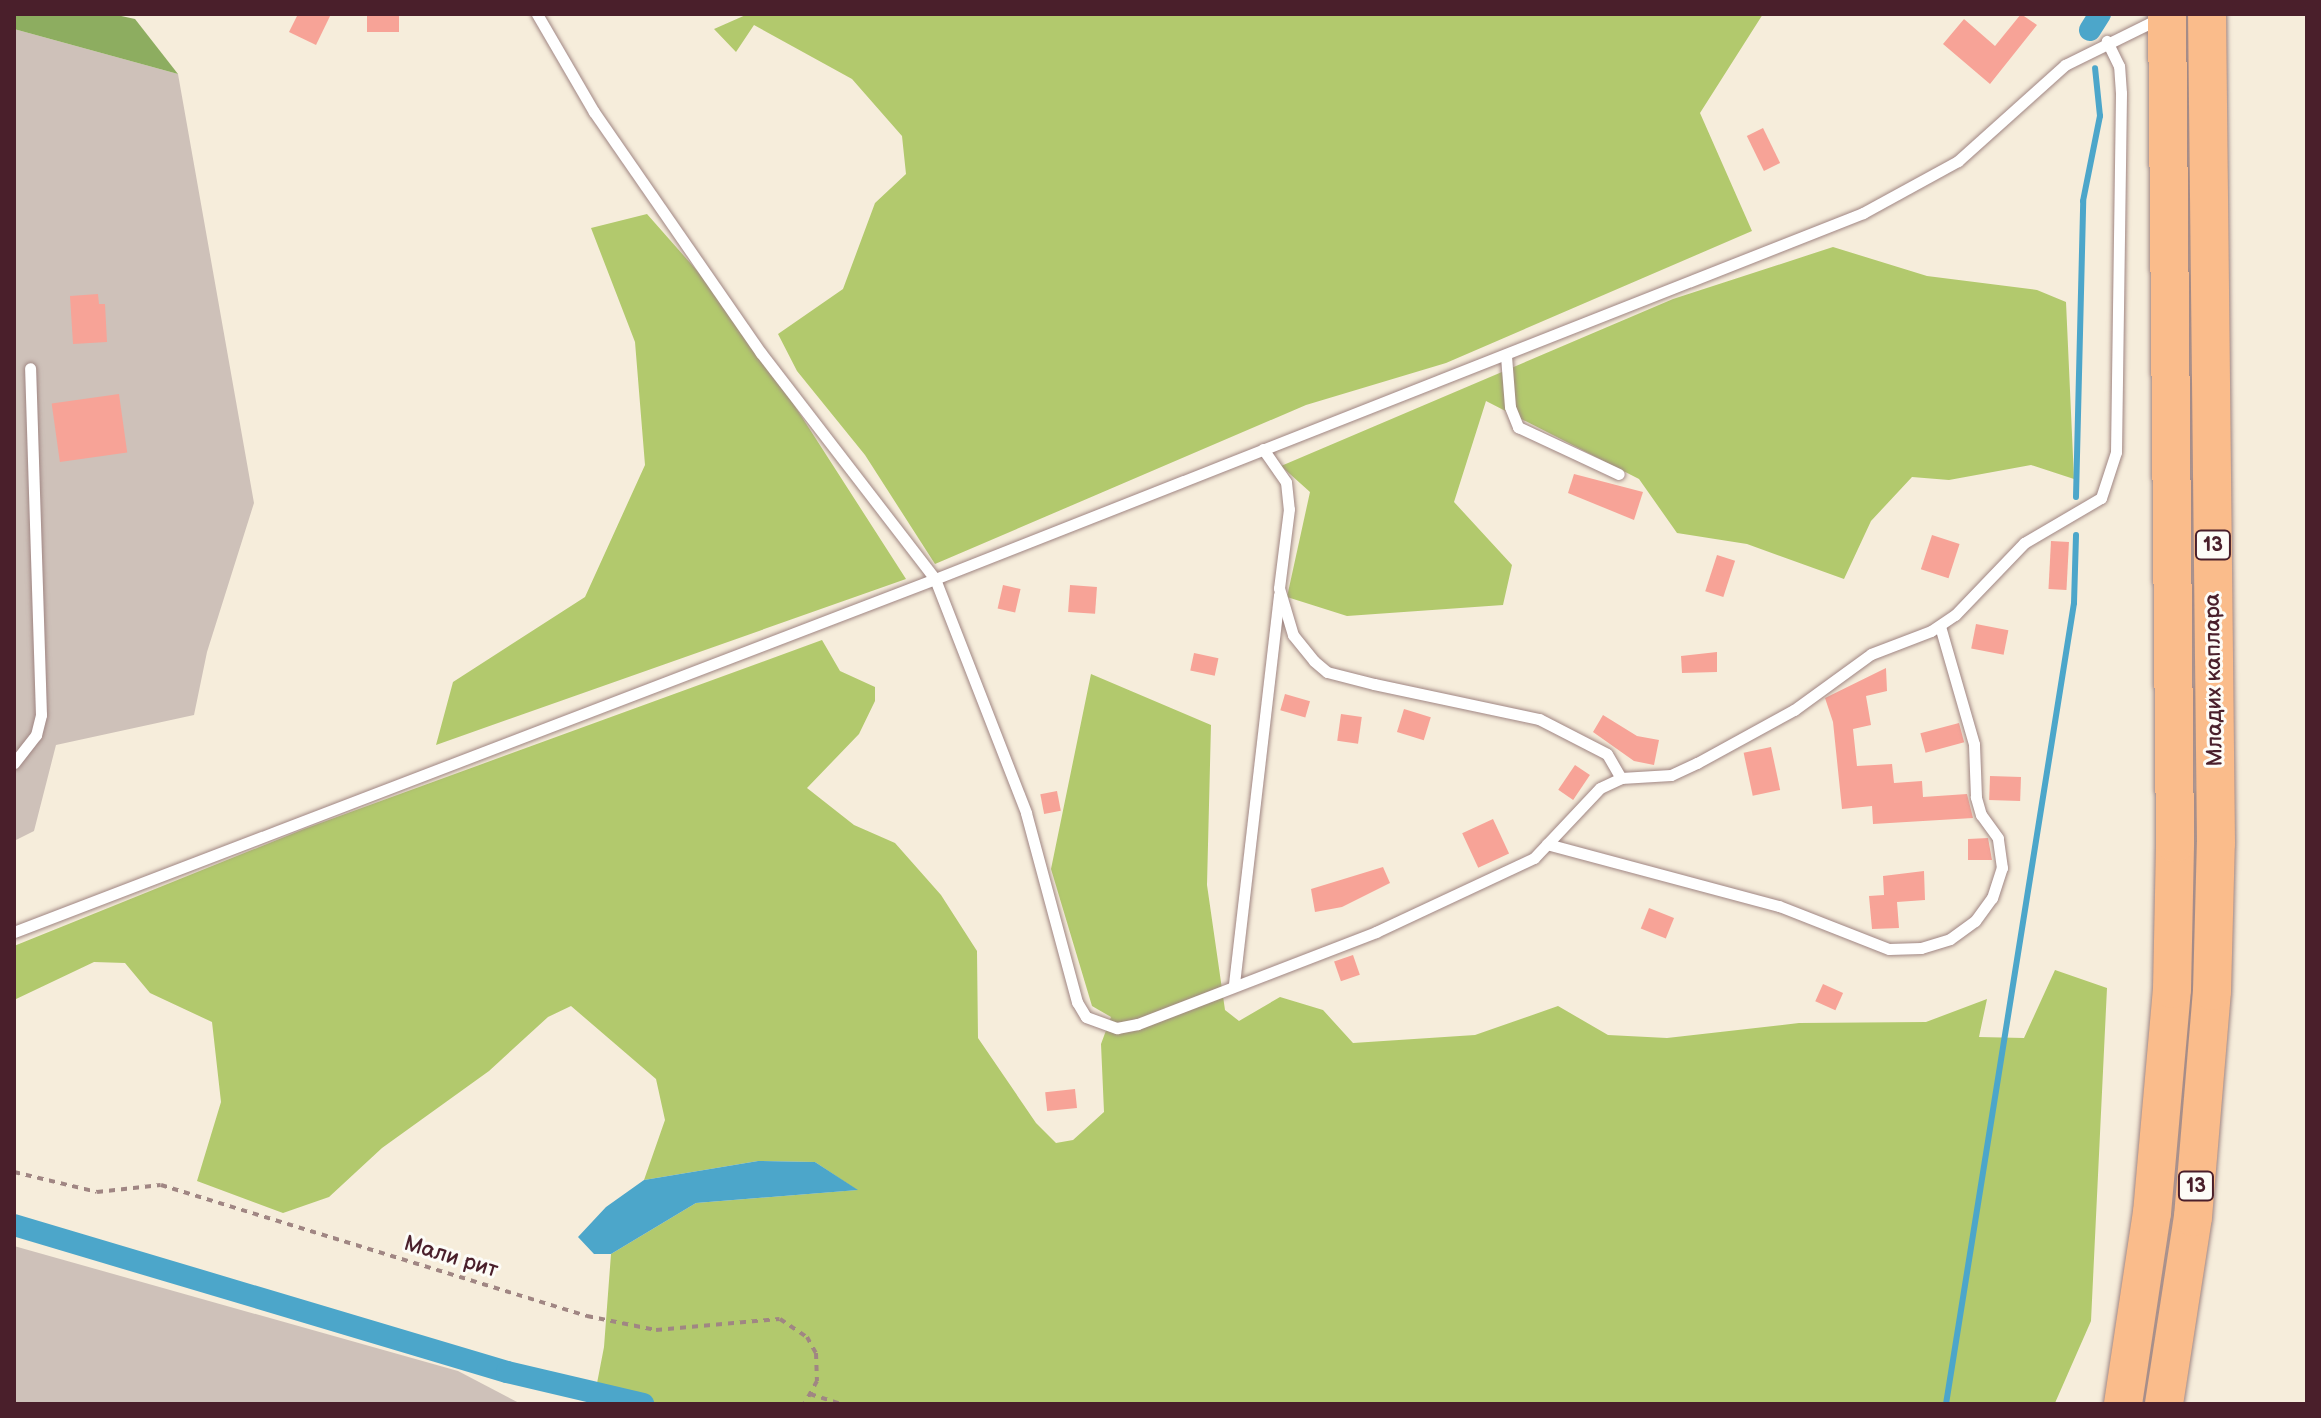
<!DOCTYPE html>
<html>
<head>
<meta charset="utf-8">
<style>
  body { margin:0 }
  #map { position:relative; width:2321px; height:1418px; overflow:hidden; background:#f6eddb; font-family:"Balsamiq Sans",sans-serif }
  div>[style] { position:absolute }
  .industrial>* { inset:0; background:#cec1b9 }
  .green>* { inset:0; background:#b2c96d }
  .forest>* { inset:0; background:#8dad60 }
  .water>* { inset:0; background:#4ca6ca }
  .stream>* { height:6px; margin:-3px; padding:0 3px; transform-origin:3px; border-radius:3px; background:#4ca6ca }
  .canal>* { height:22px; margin:-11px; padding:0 11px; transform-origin:11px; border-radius:11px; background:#4ca6ca }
  .building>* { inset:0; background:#f7a397; transform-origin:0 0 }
  .path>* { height:4px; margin-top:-2px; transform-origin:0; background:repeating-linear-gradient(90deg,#a08683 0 6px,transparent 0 12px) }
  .roads { filter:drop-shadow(0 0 2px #a08683) drop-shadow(0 0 2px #a08683) }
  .service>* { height:11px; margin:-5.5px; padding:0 5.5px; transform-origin:5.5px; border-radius:5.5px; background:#fff }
  .trunk>* { height:38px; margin:-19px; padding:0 19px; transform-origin:19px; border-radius:19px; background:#fabc8b }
  span { translate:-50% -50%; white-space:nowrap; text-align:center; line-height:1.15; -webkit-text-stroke:6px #fdfcf7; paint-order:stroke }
  .shield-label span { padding:2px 6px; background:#fdfcf7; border:2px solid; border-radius:6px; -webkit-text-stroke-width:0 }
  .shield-label { font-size:20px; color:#4a1f2b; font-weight:700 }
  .street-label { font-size:22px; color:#4a1f2b }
  .frame { position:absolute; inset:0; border:16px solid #4a1f2b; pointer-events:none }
</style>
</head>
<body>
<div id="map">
  <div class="industrial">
    <i style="clip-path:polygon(14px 29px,178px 74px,254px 503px,207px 652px,194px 715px,56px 745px,34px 831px,14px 841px)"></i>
    <i style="clip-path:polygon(14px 1246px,458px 1371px,521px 1404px,14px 1404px)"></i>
  </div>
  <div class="green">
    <i style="clip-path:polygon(748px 14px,1763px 14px,1700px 113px,1752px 231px,1446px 363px,1306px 405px,935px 564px,865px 455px,797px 371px,778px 334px,843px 289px,875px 203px,906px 174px,902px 136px,852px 79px,754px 25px,736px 52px,714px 29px)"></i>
    <i style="clip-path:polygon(647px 214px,737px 316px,906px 579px,436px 745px,453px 682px,585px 597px,645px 465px,635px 342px,591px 228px)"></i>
    <i style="clip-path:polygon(1833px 247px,1927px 276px,2037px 290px,2066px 302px,2074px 479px,2031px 465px,1949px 480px,1912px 477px,1871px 521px,1844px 579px,1747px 544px,1677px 533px,1639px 479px,1486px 401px,1454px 502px,1512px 565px,1503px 605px,1347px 616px,1287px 597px,1310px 492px,1281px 466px,1673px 299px)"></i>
    <i style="clip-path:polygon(822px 640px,840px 671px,875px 687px,875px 701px,859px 734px,807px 788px,854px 825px,895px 843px,941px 895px,977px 951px,978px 1038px,1036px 1123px,1056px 1143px,1073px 1140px,1104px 1112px,1101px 1044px,1111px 1017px,1092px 1006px,1051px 869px,1091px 674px,1211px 725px,1207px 885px,1225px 1010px,1239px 1021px,1280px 997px,1323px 1010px,1353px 1043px,1475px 1035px,1558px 1006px,1608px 1035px,1667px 1038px,1799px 1023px,1926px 1022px,1987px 999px,1979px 1037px,2024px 1038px,2055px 970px,2107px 988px,2091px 1321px,2055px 1403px,593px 1404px,604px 1347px,611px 1254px,696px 1203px,857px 1190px,815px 1162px,758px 1161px,644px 1180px,665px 1120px,656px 1079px,571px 1006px,548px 1017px,489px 1071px,382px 1148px,329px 1197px,283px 1213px,197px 1181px,221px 1102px,212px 1022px,150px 993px,125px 963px,94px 962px,14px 1000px,14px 946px,304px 829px)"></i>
  </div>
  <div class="forest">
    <i style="clip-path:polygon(14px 14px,112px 14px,135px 19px,178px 74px,14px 29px)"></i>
  </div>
  <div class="water">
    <i style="clip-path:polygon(758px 1161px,815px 1162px,858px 1190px,696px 1203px,611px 1254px,594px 1254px,578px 1237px,606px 1207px,644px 1180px)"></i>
  </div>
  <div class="stream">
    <i style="left:2076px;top:497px;width:296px;rotate:-88.6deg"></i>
    <i style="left:2083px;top:201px;width:87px;rotate:-78.7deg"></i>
    <i style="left:2100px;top:116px;width:48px;rotate:-95.9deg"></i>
    <i style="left:1946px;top:1404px;width:811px;rotate:-80.92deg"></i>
    <i style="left:2074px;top:603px;width:68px;rotate:-88.3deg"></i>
  </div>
  <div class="canal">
    <i style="left:2090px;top:30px;width:19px;rotate:-58deg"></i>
    <i style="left:14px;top:1225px;width:514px;rotate:16.6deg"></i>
    <i style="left:507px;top:1372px;width:140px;rotate:13.2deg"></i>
  </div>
  <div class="building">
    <i style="clip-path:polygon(298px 14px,331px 14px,316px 45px,289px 32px)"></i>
    <i style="left:367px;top:14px;width:32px;height:18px"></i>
    <i style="clip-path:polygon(2021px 14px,2037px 25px,1990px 84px,1943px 44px,1964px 19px,1995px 46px)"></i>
    <i style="left:1763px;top:128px;width:39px;height:18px;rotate:64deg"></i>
    <i style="clip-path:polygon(98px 294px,99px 304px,105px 304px,107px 342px,73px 344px,70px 296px)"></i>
    <i style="left:119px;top:394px;width:59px;height:68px;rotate:82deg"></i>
    <i style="clip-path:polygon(1574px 474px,1643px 492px,1634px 520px,1568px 493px)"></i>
    <i style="left:1932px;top:535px;width:29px;height:36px;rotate:18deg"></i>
    <i style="left:2051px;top:541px;width:18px;height:48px;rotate:3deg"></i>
    <i style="left:1717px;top:555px;width:19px;height:38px;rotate:18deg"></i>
    <i style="left:1003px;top:585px;width:18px;height:24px;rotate:13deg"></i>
    <i style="left:1070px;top:585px;width:27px;height:27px;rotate:4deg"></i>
    <i style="left:1976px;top:624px;width:33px;height:25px;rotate:11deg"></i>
    <i style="clip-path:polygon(1717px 652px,1717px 672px,1682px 673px,1681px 656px)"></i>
    <i style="left:1194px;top:653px;width:25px;height:18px;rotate:12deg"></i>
    <i style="clip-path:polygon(1886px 668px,1887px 691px,1866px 696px,1871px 725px,1853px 729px,1857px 766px,1892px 764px,1894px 783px,1922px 781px,1923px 797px,1967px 794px,1973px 818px,1873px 824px,1872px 806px,1842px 809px,1833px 722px,1825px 698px)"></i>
    <i style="left:1285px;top:694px;width:26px;height:17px;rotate:16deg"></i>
    <i style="left:1404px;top:709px;width:28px;height:24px;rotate:17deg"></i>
    <i style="left:1341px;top:714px;width:21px;height:27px;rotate:8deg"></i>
    <i style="clip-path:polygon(1603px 715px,1637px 736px,1659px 740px,1654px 765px,1634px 761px,1593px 732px)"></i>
    <i style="left:1959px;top:723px;width:20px;height:40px;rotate:75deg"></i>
    <i style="left:1771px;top:747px;width:44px;height:28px;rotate:78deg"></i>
    <i style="left:1575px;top:765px;width:18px;height:30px;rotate:34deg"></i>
    <i style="left:1990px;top:776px;width:31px;height:24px;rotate:2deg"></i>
    <i style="left:1057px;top:791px;width:20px;height:17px;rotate:79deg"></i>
    <i style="left:1493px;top:819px;width:38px;height:34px;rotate:65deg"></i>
    <i style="clip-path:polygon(1988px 838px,1992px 860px,1968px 860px,1968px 839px)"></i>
    <i style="clip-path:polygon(1383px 867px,1390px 883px,1342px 907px,1315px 912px,1311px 889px)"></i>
    <i style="clip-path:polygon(1924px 871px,1925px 900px,1897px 902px,1899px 928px,1872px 929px,1869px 896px,1884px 895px,1883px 876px)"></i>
    <i style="left:1649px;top:908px;width:27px;height:22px;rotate:22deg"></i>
    <i style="left:1353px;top:955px;width:21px;height:20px;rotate:71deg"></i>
    <i style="left:1823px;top:984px;width:22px;height:19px;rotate:24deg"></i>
    <i style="left:1075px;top:1089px;width:19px;height:30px;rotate:84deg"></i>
  </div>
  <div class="path">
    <i style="left:14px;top:1172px;width:85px;rotate:13.5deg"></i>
    <i style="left:97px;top:1192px;width:64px;rotate:-6.2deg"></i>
    <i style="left:161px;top:1185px;width:446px;rotate:17.1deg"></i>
    <i style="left:587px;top:1316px;width:70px;rotate:11.5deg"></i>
    <i style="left:656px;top:1330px;width:124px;rotate:-5.1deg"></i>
    <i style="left:780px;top:1319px;width:32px;rotate:34deg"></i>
    <i style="left:807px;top:1337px;width:18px;rotate:61deg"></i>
    <i style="left:816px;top:1353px;width:28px;rotate:88deg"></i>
    <i style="left:817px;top:1381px;width:26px;rotate:119deg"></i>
    <i style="left:810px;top:1394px;width:33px;rotate:18deg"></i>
  </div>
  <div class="roads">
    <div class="service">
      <i style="left:537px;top:14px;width:113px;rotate:59.8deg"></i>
      <i style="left:594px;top:112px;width:293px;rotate:55.3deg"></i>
      <i style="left:761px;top:353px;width:285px;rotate:52.4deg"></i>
      <i style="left:935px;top:579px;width:998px;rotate:-21.52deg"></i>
      <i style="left:1863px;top:213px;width:108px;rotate:-28.7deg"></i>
      <i style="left:1958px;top:161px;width:144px;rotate:-41.9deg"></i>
      <i style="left:2065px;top:65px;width:104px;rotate:-26.3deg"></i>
      <i style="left:1506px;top:356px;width:51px;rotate:85.5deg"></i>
      <i style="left:1510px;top:407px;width:22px;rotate:68deg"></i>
      <i style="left:1518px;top:427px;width:111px;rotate:25deg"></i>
      <i style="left:1263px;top:449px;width:40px;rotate:55.1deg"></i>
      <i style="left:1286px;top:482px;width:27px;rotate:84deg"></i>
      <i style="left:1289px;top:509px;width:80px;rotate:97.2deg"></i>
      <i style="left:1279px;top:588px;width:49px;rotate:73.4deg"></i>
      <i style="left:1293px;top:635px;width:33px;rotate:51deg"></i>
      <i style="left:1314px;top:661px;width:17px;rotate:40deg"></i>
      <i style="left:1327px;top:672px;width:49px;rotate:14.3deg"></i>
      <i style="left:1374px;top:684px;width:169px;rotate:12deg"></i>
      <i style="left:1539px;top:719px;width:76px;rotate:27.2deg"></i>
      <i style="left:1607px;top:754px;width:28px;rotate:60deg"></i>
      <i style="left:14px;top:763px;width:36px;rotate:-52deg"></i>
      <i style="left:36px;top:735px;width:21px;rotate:-76deg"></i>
      <i style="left:41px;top:715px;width:347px;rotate:-91.8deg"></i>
      <i style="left:1547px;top:844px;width:240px;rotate:15deg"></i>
      <i style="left:1779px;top:906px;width:118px;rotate:21.4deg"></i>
      <i style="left:1889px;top:949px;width:32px;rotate:-2deg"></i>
      <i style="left:1921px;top:948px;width:30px;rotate:-17deg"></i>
      <i style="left:1950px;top:939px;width:31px;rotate:-36deg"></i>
      <i style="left:1975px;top:921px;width:29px;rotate:-54deg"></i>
      <i style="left:1992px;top:898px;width:32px;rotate:-72deg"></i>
      <i style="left:2002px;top:868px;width:30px;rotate:-98deg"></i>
      <i style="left:1998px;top:838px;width:29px;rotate:-126deg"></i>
      <i style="left:1981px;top:815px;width:19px;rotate:-106deg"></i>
      <i style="left:1976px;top:797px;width:53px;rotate:-92.2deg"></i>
      <i style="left:1974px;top:744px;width:123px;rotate:-106.1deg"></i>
      <i style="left:14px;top:932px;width:986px;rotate:-20.97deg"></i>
      <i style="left:935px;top:579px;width:251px;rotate:68.7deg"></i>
      <i style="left:1026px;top:813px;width:196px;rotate:74.9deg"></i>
      <i style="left:1077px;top:1002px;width:17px;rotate:59deg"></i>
      <i style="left:1086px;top:1017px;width:33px;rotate:20deg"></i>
      <i style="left:1117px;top:1028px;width:21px;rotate:-11deg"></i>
      <i style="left:1138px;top:1024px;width:255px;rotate:-21.1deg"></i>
      <i style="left:1376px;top:932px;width:174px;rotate:-25.1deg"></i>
      <i style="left:1534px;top:858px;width:96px;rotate:-46.7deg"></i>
      <i style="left:1600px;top:788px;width:23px;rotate:-25deg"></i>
      <i style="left:1621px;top:778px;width:50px;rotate:-3.4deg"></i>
      <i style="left:1671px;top:775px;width:29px;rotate:-25deg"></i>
      <i style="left:1697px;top:763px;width:111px;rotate:-28.7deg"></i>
      <i style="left:1794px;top:710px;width:95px;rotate:-36deg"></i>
      <i style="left:1871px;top:654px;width:64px;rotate:-21deg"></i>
      <i style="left:1931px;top:631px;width:29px;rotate:-34deg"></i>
      <i style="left:1955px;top:615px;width:100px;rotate:-46.2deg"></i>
      <i style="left:2024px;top:543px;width:89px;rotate:-30.3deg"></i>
      <i style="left:2101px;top:498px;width:48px;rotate:-71.9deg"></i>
      <i style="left:2116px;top:452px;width:359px;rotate:-89.2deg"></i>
      <i style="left:2121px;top:93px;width:27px;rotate:-94deg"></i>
      <i style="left:2119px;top:66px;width:28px;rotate:-116deg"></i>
      <i style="left:1234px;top:984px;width:392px;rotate:-83.4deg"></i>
    </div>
    <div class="trunk">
      <i style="left:2123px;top:1404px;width:193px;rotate:-81.4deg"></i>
      <i style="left:2152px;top:1213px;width:225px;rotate:-84.9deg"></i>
      <i style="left:2172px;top:989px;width:146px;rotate:-88.8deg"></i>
      <i style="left:2175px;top:843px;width:829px;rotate:-90.55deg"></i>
      <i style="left:2164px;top:1404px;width:189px;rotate:-81.2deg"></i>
      <i style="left:2193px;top:1217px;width:227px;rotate:-85.2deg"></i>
      <i style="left:2212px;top:991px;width:148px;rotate:-88.5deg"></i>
      <i style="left:2216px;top:843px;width:829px;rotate:-90.62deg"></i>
    </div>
  </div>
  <div class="shield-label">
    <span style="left:2213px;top:545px">13</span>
    <span style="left:2196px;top:1186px">13</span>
  </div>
  <div class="street-label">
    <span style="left:2214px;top:680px;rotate:-91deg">Младих каплара</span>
    <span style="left:451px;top:1257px;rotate:17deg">Мали рит</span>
  </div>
  <div class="frame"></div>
</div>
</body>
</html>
